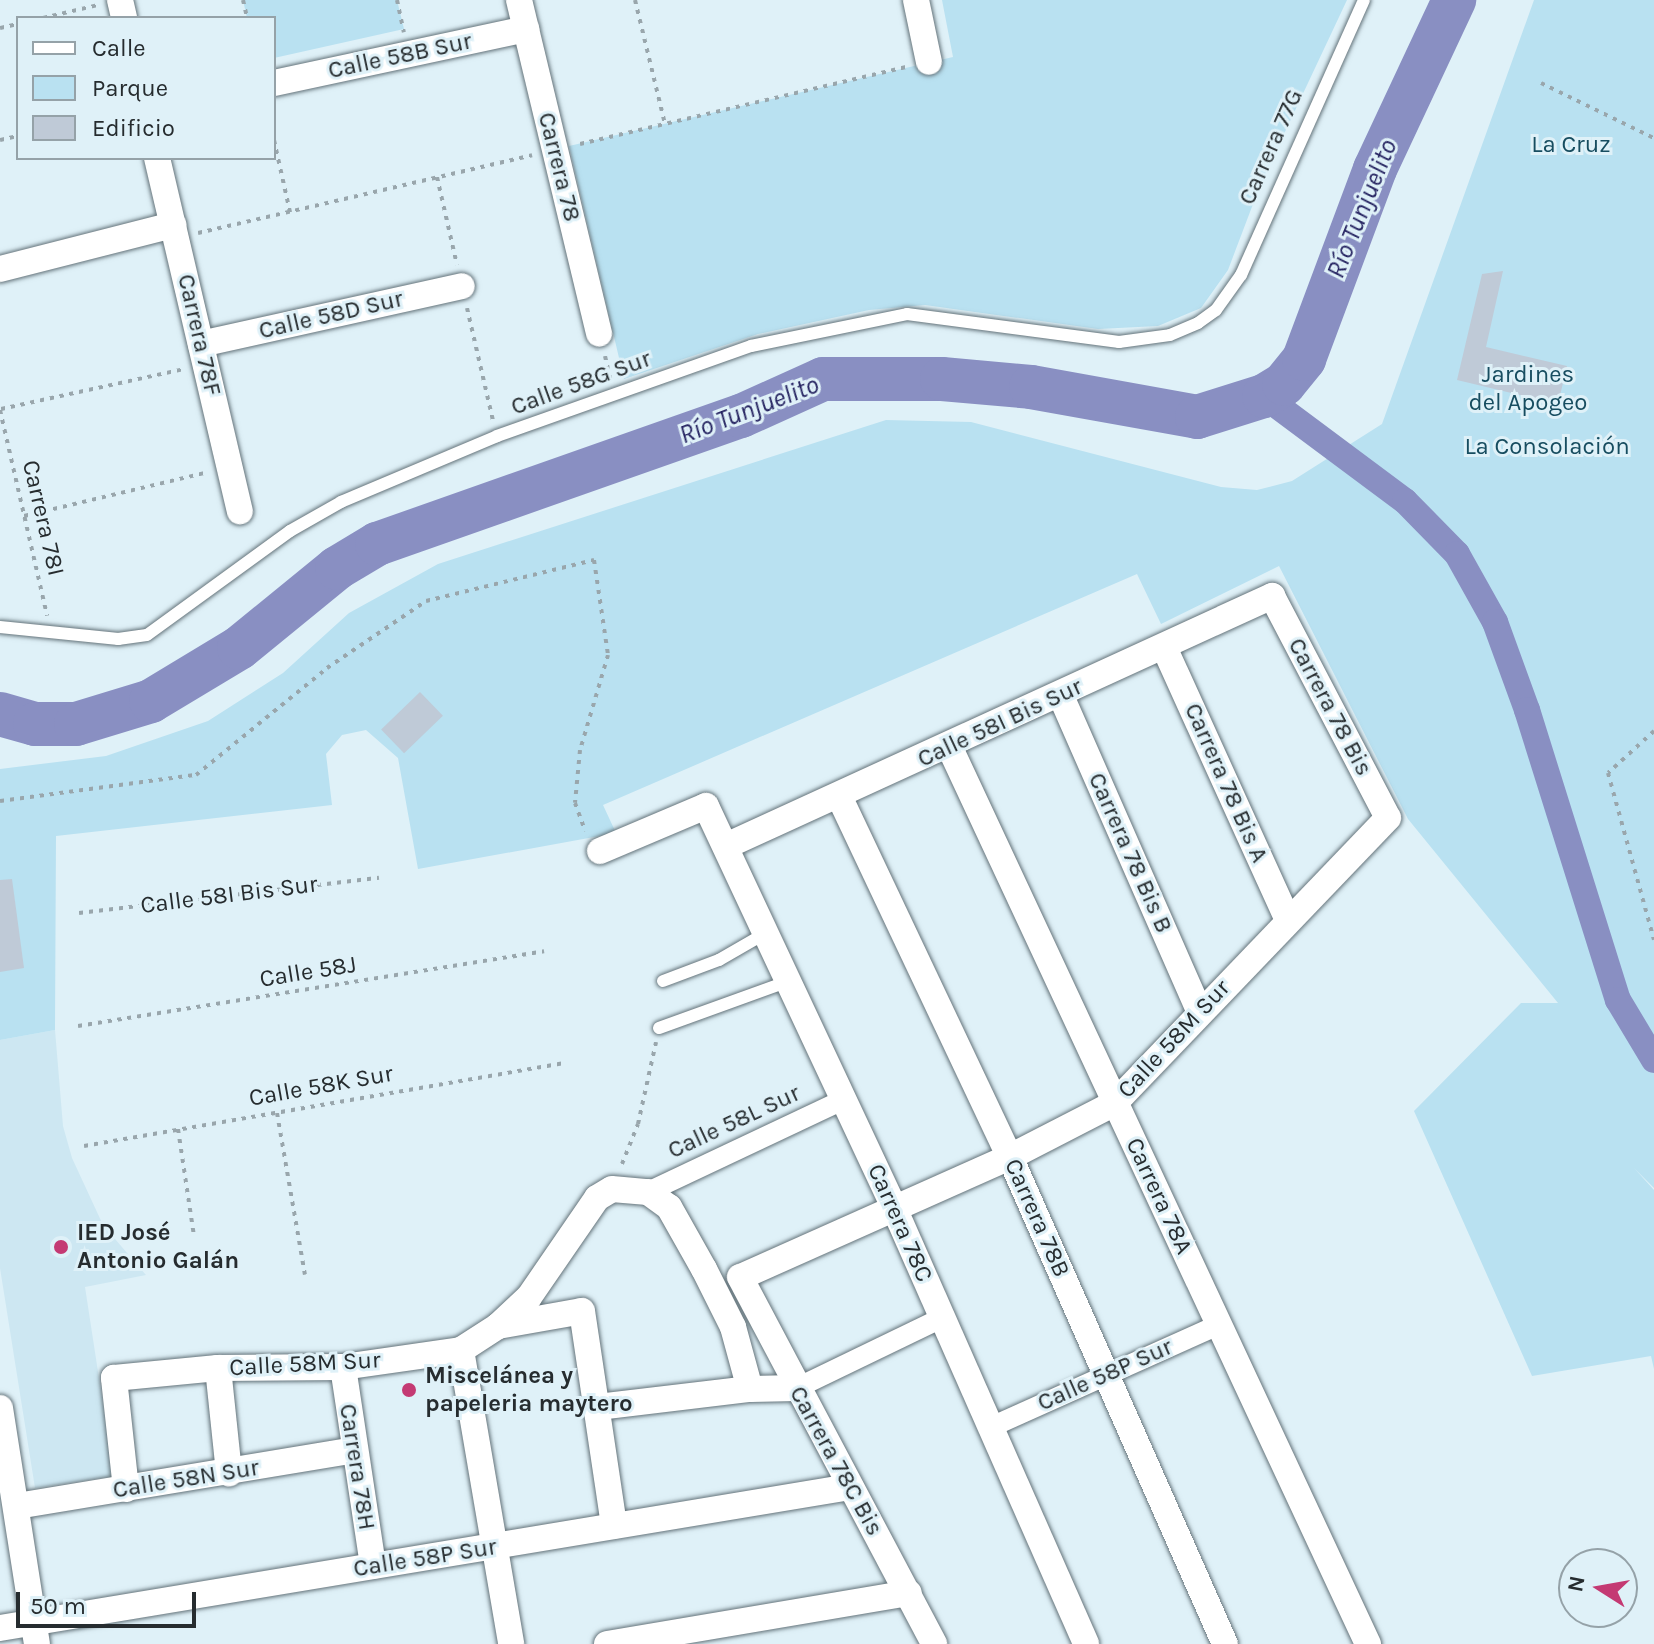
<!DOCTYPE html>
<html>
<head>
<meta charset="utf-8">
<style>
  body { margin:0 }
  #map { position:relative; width:1654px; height:1644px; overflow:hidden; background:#dff1f8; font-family:Karla,sans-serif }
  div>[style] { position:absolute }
  .built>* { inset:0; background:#cde7f2 }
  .green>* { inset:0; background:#b9e1f1 }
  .canal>* { height:26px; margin:-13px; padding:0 13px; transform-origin:13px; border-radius:13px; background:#898fc2 }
  .river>* { height:44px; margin:-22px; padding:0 22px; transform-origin:22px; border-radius:22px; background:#898fc2 }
  .building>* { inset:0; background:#bfcad7; transform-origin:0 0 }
  .path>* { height:4px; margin-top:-2px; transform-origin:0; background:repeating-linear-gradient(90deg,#99a6ac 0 4px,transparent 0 10px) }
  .roads { filter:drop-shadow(0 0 2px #64737a) drop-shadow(0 0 2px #64737a) }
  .service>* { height:12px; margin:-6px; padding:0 6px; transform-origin:6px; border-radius:6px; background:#fff }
  .pedestrian>* { height:20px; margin:-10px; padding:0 10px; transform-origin:10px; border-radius:10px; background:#fff }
  .minor>* { height:26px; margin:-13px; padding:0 13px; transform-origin:13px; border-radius:13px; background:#fff }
  .dots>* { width:22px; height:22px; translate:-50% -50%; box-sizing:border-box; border:4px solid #dff1f8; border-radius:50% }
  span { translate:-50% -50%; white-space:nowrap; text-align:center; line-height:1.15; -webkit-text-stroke:6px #dff1f8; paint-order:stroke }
  .street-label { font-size:24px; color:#262c2f }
  .park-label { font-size:24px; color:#174d60 }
  .poi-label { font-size:24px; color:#262c2f; font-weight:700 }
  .left { translate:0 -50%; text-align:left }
  .water-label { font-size:26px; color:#23215f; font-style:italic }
  .legend { position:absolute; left:16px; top:16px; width:260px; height:144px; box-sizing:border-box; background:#dff1f8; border:2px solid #95a2a8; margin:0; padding:10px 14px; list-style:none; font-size:24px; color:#262c2f }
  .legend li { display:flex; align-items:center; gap:16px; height:40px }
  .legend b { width:40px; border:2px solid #95a2a8 }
  .north { position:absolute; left:1558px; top:1548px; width:80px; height:80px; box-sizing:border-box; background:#dff1f8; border:2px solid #95a2a8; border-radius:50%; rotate:281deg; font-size:22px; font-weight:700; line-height:32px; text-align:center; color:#262c2f }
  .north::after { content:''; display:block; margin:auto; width:28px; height:36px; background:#c43a73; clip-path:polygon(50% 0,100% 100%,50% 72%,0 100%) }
  .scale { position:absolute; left:16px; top:1592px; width:180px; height:36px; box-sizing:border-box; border:4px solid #262c2f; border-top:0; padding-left:10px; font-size:24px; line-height:28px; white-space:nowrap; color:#262c2f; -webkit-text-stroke:6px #dff1f8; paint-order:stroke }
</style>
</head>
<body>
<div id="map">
  <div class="built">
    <i style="clip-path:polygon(55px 1030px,63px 1126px,72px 1158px,103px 1225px,146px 1275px,85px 1287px,114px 1476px,35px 1488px,0 1268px,0 1040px)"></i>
  </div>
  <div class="green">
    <i style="clip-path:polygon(243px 0,397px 0,404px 29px,274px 58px,274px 18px,247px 18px)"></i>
    <i style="clip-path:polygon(942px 0,1347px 0,1261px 183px,1228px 270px,1201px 308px,1158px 326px,1098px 329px,925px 305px,869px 310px,758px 334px,624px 379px,569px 146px,953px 57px)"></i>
    <i style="clip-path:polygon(1534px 0,1654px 0,1654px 1188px,1634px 1168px,1654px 1190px,1654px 1369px,1651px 1356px,1532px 1376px,1414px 1111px,1521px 1003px,1558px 1003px,1408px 819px,1279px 566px,1161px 624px,1137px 574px,603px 805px,616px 833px,418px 869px,398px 758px,366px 730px,342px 735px,326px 754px,332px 805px,56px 836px,55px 1030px,0 1040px,0 769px,106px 756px,208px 721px,283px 673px,349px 613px,438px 564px,886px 420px,971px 422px,1221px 487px,1257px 490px,1292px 481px,1382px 424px)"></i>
  </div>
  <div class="canal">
    <i style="left:1264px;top:396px;width:176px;rotate:36.7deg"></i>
    <i style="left:1405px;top:501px;width:74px;rotate:45.5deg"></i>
    <i style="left:1457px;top:554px;width:78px;rotate:60.8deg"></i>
    <i style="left:1495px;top:622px;width:94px;rotate:70deg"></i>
    <i style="left:1527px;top:710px;width:304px;rotate:72.6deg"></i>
    <i style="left:1618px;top:1000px;width:70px;rotate:59deg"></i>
  </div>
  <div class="river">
    <i style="left:0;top:714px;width:36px;rotate:16deg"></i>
    <i style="left:35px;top:724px;width:41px"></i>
    <i style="left:76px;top:724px;width:78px;rotate:-17deg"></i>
    <i style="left:151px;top:701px;width:103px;rotate:-31.1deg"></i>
    <i style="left:239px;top:648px;width:127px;rotate:-39.2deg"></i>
    <i style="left:337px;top:568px;width:47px;rotate:-31deg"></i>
    <i style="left:377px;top:544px;width:386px;rotate:-19.4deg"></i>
    <i style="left:741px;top:416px;width:90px;rotate:-24.3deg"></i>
    <i style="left:823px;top:379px;width:119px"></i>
    <i style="left:942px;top:379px;width:89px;rotate:5.1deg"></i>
    <i style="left:1031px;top:387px;width:169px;rotate:10.2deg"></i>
    <i style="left:1197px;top:417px;width:70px;rotate:-17.4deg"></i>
    <i style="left:1264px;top:396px;width:23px;rotate:-31deg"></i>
    <i style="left:1284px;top:384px;width:32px;rotate:-51deg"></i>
    <i style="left:1304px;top:359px;width:203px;rotate:-69.5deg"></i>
    <i style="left:1375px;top:169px;width:187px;rotate:-64.9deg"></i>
  </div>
  <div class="building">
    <i style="clip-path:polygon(1503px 271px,1486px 347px,1567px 366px,1558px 404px,1457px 380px,1482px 274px)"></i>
    <i style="left:420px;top:692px;width:33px;height:54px;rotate:46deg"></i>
    <i style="clip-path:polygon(12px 879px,24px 968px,0 972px,0 880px)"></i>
  </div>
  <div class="path">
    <i style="left:243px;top:0;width:18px;rotate:77deg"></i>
    <i style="left:397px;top:0;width:33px;rotate:78deg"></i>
    <i style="left:635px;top:0;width:128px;rotate:76.4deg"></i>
    <i style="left:43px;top:18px;width:57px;rotate:-13.3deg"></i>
    <i style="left:0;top:28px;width:18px;rotate:-13deg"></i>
    <i style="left:1541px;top:83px;width:126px;rotate:26deg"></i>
    <i style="left:0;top:140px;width:18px;rotate:-13deg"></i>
    <i style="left:274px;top:140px;width:74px;rotate:77.5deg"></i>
    <i style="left:580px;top:144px;width:335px;rotate:-13.3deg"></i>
    <i style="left:437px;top:177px;width:90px;rotate:77.2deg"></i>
    <i style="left:198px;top:233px;width:343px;rotate:-13.1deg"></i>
    <i style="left:467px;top:308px;width:116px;rotate:77deg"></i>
    <i style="left:605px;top:356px;width:23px;rotate:77deg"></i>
    <i style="left:1px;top:409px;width:187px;rotate:-12.3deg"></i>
    <i style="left:0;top:410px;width:211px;rotate:77.1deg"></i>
    <i style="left:24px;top:516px;width:186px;rotate:-13.4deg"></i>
    <i style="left:1654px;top:731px;width:62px;rotate:137.6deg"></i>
    <i style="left:1608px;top:773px;width:173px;rotate:74.6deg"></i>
    <i style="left:0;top:801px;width:198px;rotate:-7.6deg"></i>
    <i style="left:196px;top:775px;width:169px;rotate:-39.2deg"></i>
    <i style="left:327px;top:668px;width:120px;rotate:-34.1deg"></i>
    <i style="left:426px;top:601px;width:173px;rotate:-13.7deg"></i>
    <i style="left:594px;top:560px;width:96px;rotate:81.6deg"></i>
    <i style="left:608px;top:655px;width:99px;rotate:106.4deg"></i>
    <i style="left:580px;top:750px;width:53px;rotate:95.4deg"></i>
    <i style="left:575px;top:803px;width:30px;rotate:70deg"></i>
    <i style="left:79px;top:913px;width:302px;rotate:-6.7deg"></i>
    <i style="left:78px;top:1026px;width:472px;rotate:-9.1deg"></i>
    <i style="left:277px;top:1113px;width:164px;rotate:80.2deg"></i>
    <i style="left:178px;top:1129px;width:108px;rotate:81.5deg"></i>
    <i style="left:84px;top:1146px;width:486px;rotate:-9.8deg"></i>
    <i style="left:622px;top:1164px;width:43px;rotate:-68.2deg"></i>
    <i style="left:638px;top:1124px;width:84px;rotate:-77.6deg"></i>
  </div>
  <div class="roads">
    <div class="service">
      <i style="left:0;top:627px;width:119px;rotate:5.8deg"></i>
      <i style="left:118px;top:639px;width:29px;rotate:-8deg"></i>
      <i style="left:147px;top:635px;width:177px;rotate:-36deg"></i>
      <i style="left:290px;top:531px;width:59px;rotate:-29.6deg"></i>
      <i style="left:341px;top:502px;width:169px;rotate:-22.9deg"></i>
      <i style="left:497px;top:436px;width:269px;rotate:-19.5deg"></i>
      <i style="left:751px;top:346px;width:159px;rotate:-11.6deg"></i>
      <i style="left:907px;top:314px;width:214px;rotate:7.5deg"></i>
      <i style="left:1119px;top:342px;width:51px;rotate:-7.8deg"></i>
      <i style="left:1170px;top:335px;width:30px;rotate:-23deg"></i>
      <i style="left:1198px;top:323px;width:22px;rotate:-36deg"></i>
      <i style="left:1216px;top:310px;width:43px;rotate:-54.5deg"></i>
      <i style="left:1241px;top:275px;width:301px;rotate:-65.9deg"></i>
      <i style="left:663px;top:981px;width:60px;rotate:-20.6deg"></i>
      <i style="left:719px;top:960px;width:52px;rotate:-30deg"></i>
      <i style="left:659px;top:1028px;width:135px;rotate:-19.9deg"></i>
    </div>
    <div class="pedestrian">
      <i style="left:648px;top:1192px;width:216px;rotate:-25.3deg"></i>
      <i style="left:797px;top:1388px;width:161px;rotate:-25.8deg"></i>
      <i style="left:991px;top:1427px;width:251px;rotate:-24.2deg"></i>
    </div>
    <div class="minor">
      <i style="left:120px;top:0;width:18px;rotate:77deg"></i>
      <i style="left:519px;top:0;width:343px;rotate:76.5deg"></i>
      <i style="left:916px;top:0;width:63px;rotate:78.2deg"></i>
      <i style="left:274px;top:83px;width:258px;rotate:-12.1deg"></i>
      <i style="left:157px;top:158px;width:363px;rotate:76.8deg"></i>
      <i style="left:0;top:269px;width:179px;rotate:-14.3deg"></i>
      <i style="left:201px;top:344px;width:267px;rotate:-12.5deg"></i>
      <i style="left:1164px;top:647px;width:300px;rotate:65.6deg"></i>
      <i style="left:1061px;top:696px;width:343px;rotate:66.3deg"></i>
      <i style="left:950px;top:748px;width:989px;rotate:64.99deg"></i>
      <i style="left:839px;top:796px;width:399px;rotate:64.7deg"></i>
      <i style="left:1010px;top:1157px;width:532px;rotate:66.18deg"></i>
      <i style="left:726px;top:846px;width:601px;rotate:-24.6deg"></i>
      <i style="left:1272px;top:596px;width:250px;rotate:62.4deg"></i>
      <i style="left:1388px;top:818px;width:395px;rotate:133.8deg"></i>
      <i style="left:1115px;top:1103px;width:118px;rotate:152.8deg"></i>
      <i style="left:1010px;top:1157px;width:295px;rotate:156deg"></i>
      <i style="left:740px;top:1277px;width:415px;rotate:62.1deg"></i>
      <i style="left:600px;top:851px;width:115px;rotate:-23deg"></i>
      <i style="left:706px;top:806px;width:444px;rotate:64.9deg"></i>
      <i style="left:894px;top:1208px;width:476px;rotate:66.2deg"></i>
      <i style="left:498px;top:1326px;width:42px;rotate:-43.1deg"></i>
      <i style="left:529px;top:1297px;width:120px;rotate:-55.5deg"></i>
      <i style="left:597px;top:1198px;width:17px;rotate:-31deg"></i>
      <i style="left:612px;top:1189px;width:36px;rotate:5deg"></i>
      <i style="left:648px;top:1192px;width:26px;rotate:36deg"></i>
      <i style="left:669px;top:1207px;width:71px;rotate:60.6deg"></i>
      <i style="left:704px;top:1269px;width:65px;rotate:63.4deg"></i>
      <i style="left:733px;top:1327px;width:64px;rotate:74.7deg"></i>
      <i style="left:461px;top:1350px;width:298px;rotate:80.3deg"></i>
      <i style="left:343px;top:1367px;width:201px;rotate:81.4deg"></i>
      <i style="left:218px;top:1368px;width:106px;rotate:84deg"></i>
      <i style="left:598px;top:1407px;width:153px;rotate:-6.8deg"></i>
      <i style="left:750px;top:1389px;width:47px;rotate:-1.2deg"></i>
      <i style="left:0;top:1408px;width:239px;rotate:81.1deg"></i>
      <i style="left:126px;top:1489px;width:112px;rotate:-96.2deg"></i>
      <i style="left:114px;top:1378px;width:104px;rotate:-5.5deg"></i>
      <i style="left:218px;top:1368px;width:125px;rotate:-0.5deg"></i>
      <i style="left:343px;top:1367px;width:119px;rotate:-8.2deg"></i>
      <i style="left:461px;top:1350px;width:44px;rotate:-33deg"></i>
      <i style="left:498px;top:1326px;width:85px;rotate:-10.1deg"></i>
      <i style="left:582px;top:1311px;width:217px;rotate:81.5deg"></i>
      <i style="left:17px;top:1506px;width:342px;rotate:-9.4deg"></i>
      <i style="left:0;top:1628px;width:862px;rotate:-9.42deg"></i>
      <i style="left:607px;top:1644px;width:306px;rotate:-9.6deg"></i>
    </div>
  </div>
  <div class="dots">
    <i style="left:61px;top:1247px;background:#c43a73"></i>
    <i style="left:409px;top:1390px;background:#c43a73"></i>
  </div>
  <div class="street-label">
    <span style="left:400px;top:56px;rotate:-12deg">Calle 58B Sur</span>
    <span style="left:1271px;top:147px;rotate:-66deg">Carrera 77G</span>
    <span style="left:559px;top:167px;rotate:76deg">Carrera 78</span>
    <span style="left:331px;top:315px;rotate:-13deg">Calle 58D Sur</span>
    <span style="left:199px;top:335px;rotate:77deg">Carrera 78F</span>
    <span style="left:581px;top:383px;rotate:-20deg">Calle 58G Sur</span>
    <span style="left:43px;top:518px;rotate:77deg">Carrera 78I</span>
    <span style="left:1330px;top:707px;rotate:62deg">Carrera 78 Bis</span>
    <span style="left:1000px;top:723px;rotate:-25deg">Calle 58I Bis Sur</span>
    <span style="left:1226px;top:783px;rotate:66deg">Carrera 78 Bis A</span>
    <span style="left:1130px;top:853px;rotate:66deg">Carrera 78 Bis B</span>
    <span style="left:229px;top:895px;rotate:-7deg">Calle 58I Bis Sur</span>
    <span style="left:308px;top:972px;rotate:-9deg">Calle 58J</span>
    <span style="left:1174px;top:1039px;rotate:-47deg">Calle 58M Sur</span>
    <span style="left:321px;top:1086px;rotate:-10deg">Calle 58K Sur</span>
    <span style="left:734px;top:1122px;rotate:-25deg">Calle 58L Sur</span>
    <span style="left:1159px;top:1196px;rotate:65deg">Carrera 78A</span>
    <span style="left:1037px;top:1218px;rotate:66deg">Carrera 78B</span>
    <span style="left:900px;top:1223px;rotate:66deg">Carrera 78C</span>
    <span style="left:305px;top:1364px;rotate:-3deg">Calle 58M Sur</span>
    <span style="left:1105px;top:1375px;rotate:-24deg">Calle 58P Sur</span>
    <span style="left:836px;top:1461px;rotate:61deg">Carrera 78C Bis</span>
    <span style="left:357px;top:1467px;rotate:81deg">Carrera 78H</span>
    <span style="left:186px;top:1479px;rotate:-9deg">Calle 58N Sur</span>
    <span style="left:425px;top:1558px;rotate:-9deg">Calle 58P Sur</span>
  </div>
  <div class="park-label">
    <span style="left:1571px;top:145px">La Cruz</span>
    <span style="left:1528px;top:389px">Jardines<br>del Apogeo</span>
    <span style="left:1547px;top:447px">La Consolación</span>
  </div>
  <div class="poi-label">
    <span class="left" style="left:77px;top:1247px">IED José<br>Antonio Galán</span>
    <span class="left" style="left:425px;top:1390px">Miscelánea y<br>papeleria maytero</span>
  </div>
  <div class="water-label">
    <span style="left:1362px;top:209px;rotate:-68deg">Río Tunjuelito</span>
    <span style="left:749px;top:410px;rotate:-21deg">Río Tunjuelito</span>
  </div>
  <ul class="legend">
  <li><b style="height:10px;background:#fff"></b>Calle</li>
  <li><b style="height:22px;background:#b9e1f1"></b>Parque</li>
  <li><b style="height:22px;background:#bfcad7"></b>Edificio</li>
  </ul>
  <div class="north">N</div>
  <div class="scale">50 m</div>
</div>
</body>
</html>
